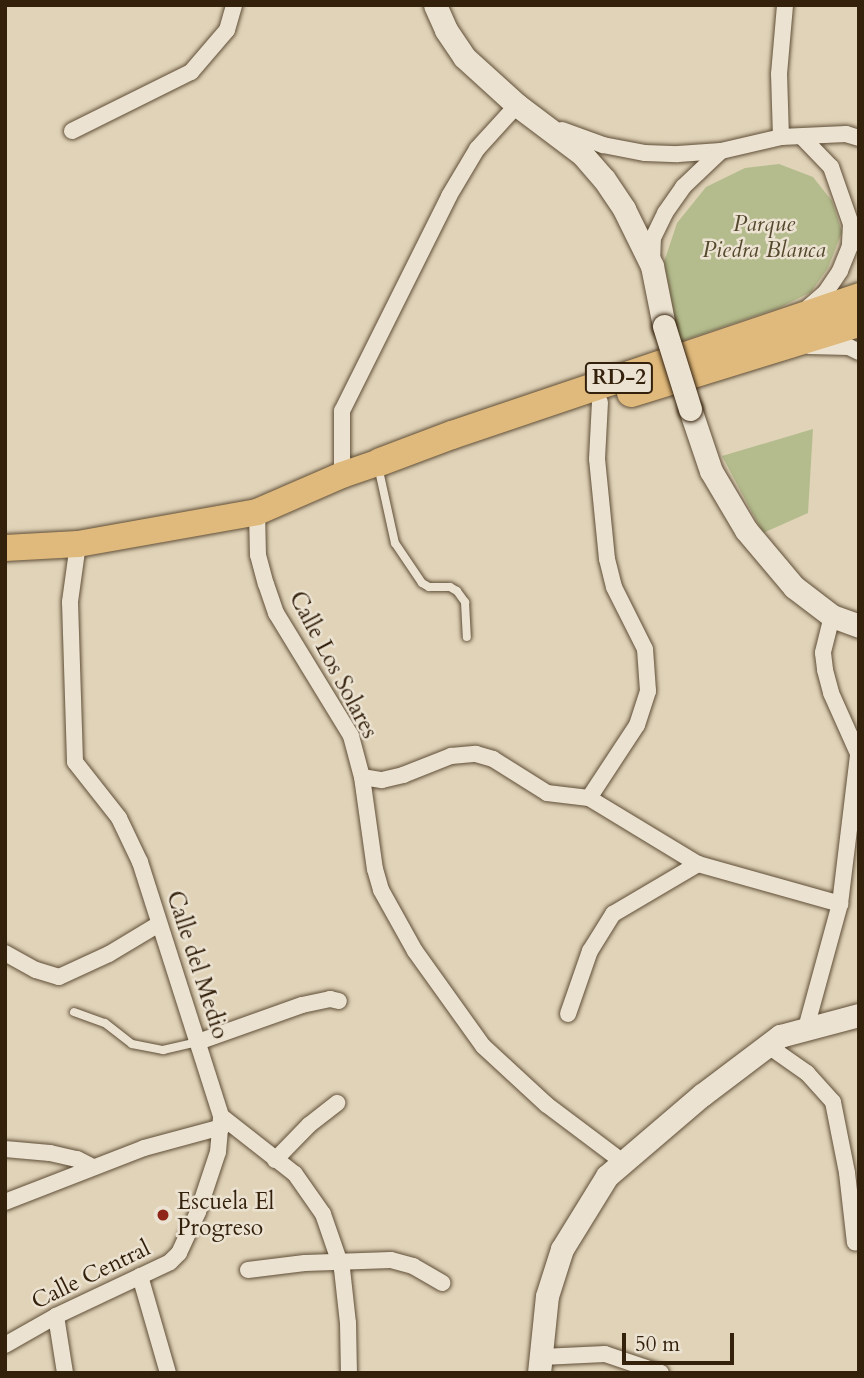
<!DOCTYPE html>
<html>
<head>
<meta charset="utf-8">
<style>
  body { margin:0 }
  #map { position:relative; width:864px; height:1378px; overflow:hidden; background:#e0d3b8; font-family:Cardo,serif }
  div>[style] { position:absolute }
  .green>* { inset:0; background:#b4bc8d }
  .roads { filter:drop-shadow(0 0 2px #5f4e37) drop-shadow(0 0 2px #5f4e37) }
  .service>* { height:8px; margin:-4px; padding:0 4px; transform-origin:4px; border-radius:4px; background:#ebe2d1 }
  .minor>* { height:16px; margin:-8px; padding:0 8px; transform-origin:8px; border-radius:8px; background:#ebe2d1 }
  .secondary>* { height:23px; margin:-11.5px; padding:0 11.5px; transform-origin:11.5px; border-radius:11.5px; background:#ebe2d1 }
  .primary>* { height:26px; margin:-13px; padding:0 13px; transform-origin:13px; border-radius:13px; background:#e0ba7c }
  .trunk>* { height:28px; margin:-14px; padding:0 14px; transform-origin:14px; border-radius:14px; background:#e0ba7c }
  .bridges { filter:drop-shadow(0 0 2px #34210c) drop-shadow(0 0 2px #34210c) }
  .secondary-bridge>* { height:23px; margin:-11.5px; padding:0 11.5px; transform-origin:11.5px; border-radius:11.5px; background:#ebe2d1 }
  .dots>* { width:19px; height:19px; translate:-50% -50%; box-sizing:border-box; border:4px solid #ebe2d1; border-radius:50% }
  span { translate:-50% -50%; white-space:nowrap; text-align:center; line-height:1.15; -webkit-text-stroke:5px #ebe2d1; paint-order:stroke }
  .shield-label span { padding:2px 5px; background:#ebe2d1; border:2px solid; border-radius:5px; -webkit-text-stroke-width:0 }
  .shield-label { font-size:21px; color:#34210c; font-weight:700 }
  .park-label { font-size:23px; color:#54482c; font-style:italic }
  .street-label { font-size:23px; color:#34210c }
  .poi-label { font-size:23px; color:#34210c }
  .left { translate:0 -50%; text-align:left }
  .frame { position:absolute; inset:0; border:7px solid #34210c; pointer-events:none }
  .scale { position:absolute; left:622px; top:1333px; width:112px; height:32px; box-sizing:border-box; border:4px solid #34210c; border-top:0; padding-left:9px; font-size:21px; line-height:24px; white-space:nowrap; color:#34210c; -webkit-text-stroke:5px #ebe2d1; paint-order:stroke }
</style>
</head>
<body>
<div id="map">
  <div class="green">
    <i style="clip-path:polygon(779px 164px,813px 177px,832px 201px,842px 232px,828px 268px,811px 292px,779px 308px,679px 342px,664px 262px,677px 223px,706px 187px,745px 168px)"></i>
    <i style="clip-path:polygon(813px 429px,808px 513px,763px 533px,722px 456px)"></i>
  </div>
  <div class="roads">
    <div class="service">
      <i style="left:378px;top:466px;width:79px;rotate:77.6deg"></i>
      <i style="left:395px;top:543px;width:48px;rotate:56deg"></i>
      <i style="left:422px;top:583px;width:8px;rotate:30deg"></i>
      <i style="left:429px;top:587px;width:21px"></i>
      <i style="left:450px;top:587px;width:8px;rotate:30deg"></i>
      <i style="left:457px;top:591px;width:14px;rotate:54deg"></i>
      <i style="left:465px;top:602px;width:35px;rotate:87deg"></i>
      <i style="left:74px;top:1012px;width:33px;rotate:20deg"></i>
      <i style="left:105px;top:1023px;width:34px;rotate:38deg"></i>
      <i style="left:132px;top:1044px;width:32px;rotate:11deg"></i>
      <i style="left:163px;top:1050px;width:36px;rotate:-13deg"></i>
    </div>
    <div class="minor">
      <i style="left:562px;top:130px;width:44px;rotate:20.1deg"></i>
      <i style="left:603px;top:145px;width:43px;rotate:10.8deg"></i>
      <i style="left:645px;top:153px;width:33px;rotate:2deg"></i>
      <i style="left:678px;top:154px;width:43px;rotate:-4deg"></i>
      <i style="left:721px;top:151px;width:62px;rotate:-13.1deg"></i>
      <i style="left:781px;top:137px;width:65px;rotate:-2.6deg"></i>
      <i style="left:846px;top:134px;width:14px;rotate:17deg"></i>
      <i style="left:72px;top:131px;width:133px;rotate:-26.4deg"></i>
      <i style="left:191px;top:72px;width:55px;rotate:-49.4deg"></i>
      <i style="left:227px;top:30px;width:26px;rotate:-74deg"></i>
      <i style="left:781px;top:137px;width:63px;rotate:-91.8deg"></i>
      <i style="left:779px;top:74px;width:69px;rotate:-85deg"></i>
      <i style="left:802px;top:137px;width:42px;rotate:46deg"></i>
      <i style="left:831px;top:167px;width:60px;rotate:70.7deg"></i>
      <i style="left:851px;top:224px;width:22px;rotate:93deg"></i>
      <i style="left:850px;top:246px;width:27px;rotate:112deg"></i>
      <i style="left:840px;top:271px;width:25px;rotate:124deg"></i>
      <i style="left:826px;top:292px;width:23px;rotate:139deg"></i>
      <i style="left:652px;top:264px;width:26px;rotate:-88deg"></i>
      <i style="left:653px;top:238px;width:28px;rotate:-64deg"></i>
      <i style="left:665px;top:213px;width:32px;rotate:-55deg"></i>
      <i style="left:683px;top:187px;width:52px;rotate:-43.5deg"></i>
      <i style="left:809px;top:346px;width:40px;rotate:1.4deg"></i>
      <i style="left:849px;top:347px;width:11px;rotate:27deg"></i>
      <i style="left:342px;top:475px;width:64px;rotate:-90deg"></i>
      <i style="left:342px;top:411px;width:240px;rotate:-63.5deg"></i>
      <i style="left:449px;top:196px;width:55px;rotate:-59.2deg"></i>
      <i style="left:477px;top:149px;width:59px;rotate:-47.7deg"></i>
      <i style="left:257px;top:512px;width:43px;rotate:88.7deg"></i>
      <i style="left:258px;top:555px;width:30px;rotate:75deg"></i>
      <i style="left:266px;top:584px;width:31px;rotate:71deg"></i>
      <i style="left:276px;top:613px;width:144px;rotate:58.6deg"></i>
      <i style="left:351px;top:736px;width:42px;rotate:75deg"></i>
      <i style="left:362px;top:777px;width:93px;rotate:82deg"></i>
      <i style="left:375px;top:869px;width:22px;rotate:74deg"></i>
      <i style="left:381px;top:890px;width:70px;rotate:60.9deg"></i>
      <i style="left:415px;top:951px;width:117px;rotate:54.4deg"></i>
      <i style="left:483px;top:1046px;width:87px;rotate:42.7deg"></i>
      <i style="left:547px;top:1105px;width:95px;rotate:36.9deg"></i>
      <i style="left:78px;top:544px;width:59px;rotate:97.9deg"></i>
      <i style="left:70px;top:602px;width:160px;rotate:88.2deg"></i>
      <i style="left:75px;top:762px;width:71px;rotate:51.8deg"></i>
      <i style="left:119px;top:818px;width:49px;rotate:64.5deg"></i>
      <i style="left:140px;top:862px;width:267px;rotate:72.3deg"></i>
      <i style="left:221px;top:1116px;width:94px;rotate:38.1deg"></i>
      <i style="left:295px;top:1174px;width:49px;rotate:55deg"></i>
      <i style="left:323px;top:1214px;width:58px;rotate:70.9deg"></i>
      <i style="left:342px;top:1269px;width:54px;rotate:83.7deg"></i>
      <i style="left:348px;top:1323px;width:50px;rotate:88.9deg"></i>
      <i style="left:832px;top:616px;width:38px;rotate:104deg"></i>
      <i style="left:823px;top:653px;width:17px;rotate:83deg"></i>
      <i style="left:825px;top:670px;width:24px;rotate:75deg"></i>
      <i style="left:831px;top:693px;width:64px;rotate:65.9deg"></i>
      <i style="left:362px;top:777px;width:20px;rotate:9deg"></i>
      <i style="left:382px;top:780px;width:22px;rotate:-13deg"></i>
      <i style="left:403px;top:775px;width:52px;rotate:-21.6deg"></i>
      <i style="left:451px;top:756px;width:25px;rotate:-5deg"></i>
      <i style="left:476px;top:754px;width:18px;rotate:16deg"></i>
      <i style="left:493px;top:759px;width:64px;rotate:32.2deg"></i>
      <i style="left:547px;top:793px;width:42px;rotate:6.8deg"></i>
      <i style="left:589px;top:798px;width:127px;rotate:31.2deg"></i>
      <i style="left:698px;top:864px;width:148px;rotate:15.7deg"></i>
      <i style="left:589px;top:798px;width:87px;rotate:-56.7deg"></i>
      <i style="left:637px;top:725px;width:36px;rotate:-72deg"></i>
      <i style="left:648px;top:691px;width:42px;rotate:-94.1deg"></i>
      <i style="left:645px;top:649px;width:69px;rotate:-116.6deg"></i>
      <i style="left:614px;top:587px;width:29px;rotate:-104deg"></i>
      <i style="left:607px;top:559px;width:100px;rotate:-95.7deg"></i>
      <i style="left:597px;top:459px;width:57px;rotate:-87deg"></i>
      <i style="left:5px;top:953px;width:35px;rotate:29deg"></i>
      <i style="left:36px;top:970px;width:24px;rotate:17deg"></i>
      <i style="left:59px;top:977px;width:55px;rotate:-24.7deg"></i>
      <i style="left:109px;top:954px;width:58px;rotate:-31deg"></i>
      <i style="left:568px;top:1014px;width:67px;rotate:-70.8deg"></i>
      <i style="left:590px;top:951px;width:44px;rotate:-58.1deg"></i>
      <i style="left:613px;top:914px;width:99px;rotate:-30.5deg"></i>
      <i style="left:806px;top:1028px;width:129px;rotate:-74.7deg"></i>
      <i style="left:840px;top:904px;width:158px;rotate:-83.1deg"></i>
      <i style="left:198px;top:1042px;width:110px;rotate:-19.6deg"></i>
      <i style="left:302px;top:1005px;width:29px;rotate:-12deg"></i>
      <i style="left:330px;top:999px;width:9px;rotate:13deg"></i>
      <i style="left:767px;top:1045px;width:49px;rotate:35deg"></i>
      <i style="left:807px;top:1073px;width:39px;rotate:48deg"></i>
      <i style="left:833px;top:1102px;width:72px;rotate:78.8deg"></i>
      <i style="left:847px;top:1173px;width:70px;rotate:83.5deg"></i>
      <i style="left:5px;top:1149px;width:45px;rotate:5.1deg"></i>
      <i style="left:50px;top:1153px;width:28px;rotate:13deg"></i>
      <i style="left:77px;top:1159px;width:18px;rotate:27deg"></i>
      <i style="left:275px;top:1160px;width:49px;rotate:-45.8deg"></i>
      <i style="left:309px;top:1125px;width:36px;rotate:-38deg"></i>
      <i style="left:5px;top:1202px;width:149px;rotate:-21.2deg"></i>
      <i style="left:144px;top:1148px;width:81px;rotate:-15.1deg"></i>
      <i style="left:248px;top:1270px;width:57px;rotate:-7deg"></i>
      <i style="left:305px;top:1263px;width:86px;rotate:-2deg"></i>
      <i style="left:391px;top:1260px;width:23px;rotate:15deg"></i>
      <i style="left:413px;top:1266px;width:34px;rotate:30deg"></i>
      <i style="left:140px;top:1276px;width:101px;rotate:73.9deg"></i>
      <i style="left:56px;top:1316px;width:58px;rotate:81deg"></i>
      <i style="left:5px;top:1345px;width:59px;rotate:-29.6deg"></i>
      <i style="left:56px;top:1316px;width:126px;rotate:-25.3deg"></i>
      <i style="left:170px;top:1262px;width:13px;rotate:-45deg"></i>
      <i style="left:179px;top:1253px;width:45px;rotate:-65.1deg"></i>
      <i style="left:198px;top:1212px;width:63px;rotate:-71.6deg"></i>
      <i style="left:218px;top:1152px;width:36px;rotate:-85deg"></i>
      <i style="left:542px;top:1357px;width:63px;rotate:-2.7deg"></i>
      <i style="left:605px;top:1354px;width:59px;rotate:18.7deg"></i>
    </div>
    <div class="secondary">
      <i style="left:435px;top:5px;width:27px;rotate:66deg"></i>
      <i style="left:446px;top:30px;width:32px;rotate:56deg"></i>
      <i style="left:464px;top:57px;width:72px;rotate:42.2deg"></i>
      <i style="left:517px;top:105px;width:81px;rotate:37deg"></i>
      <i style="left:582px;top:154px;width:33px;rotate:49deg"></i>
      <i style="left:604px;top:179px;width:36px;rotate:56deg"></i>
      <i style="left:624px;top:209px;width:64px;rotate:63.8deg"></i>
      <i style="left:652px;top:266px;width:61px;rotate:78.7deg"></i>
      <i style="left:690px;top:409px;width:65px;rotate:71.3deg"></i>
      <i style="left:711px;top:471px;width:69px;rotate:59.3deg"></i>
      <i style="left:746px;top:530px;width:75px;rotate:49.9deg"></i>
      <i style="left:794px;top:587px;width:48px;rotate:37.3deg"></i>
      <i style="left:832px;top:616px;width:29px;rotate:20deg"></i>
      <i style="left:539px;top:1373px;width:77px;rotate:-84.1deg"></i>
      <i style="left:547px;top:1296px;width:49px;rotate:-72.3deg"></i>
      <i style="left:562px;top:1249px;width:86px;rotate:-58.3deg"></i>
      <i style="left:607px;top:1176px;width:125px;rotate:-40.5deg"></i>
      <i style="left:702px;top:1095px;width:98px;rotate:-37.1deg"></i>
      <i style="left:780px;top:1036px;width:82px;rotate:-14.9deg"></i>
    </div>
    <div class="primary">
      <i style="left:5px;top:548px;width:73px;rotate:-3.1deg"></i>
      <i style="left:78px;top:544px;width:182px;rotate:-10.1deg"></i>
      <i style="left:257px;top:512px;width:93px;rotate:-23.5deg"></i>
      <i style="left:342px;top:475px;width:40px;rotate:-18.9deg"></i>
    </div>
    <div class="trunk">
      <i style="left:631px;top:393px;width:239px;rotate:-17.1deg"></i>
      <i style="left:380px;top:462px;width:77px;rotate:-20.6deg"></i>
      <i style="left:452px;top:435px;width:430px;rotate:-18.7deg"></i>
    </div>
  </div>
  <div class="bridges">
    <div class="secondary-bridge">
      <i style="left:664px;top:326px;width:87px;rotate:72.6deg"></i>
    </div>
  </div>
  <div class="dots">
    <i style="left:163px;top:1215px;background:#8f2418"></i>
  </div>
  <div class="shield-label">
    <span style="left:619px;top:378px">RD-2</span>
  </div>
  <div class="park-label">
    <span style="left:764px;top:237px">Parque<br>Piedra Blanca</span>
  </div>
  <div class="street-label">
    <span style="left:333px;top:665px;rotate:62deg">Calle Los Solares</span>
    <span style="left:197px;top:965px;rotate:72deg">Calle del Medio</span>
    <span style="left:91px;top:1275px;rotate:-26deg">Calle Central</span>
  </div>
  <div class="poi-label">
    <span class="left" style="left:177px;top:1215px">Escuela El<br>Progreso</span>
  </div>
  <div class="frame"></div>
  <div class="scale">50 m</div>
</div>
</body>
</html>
